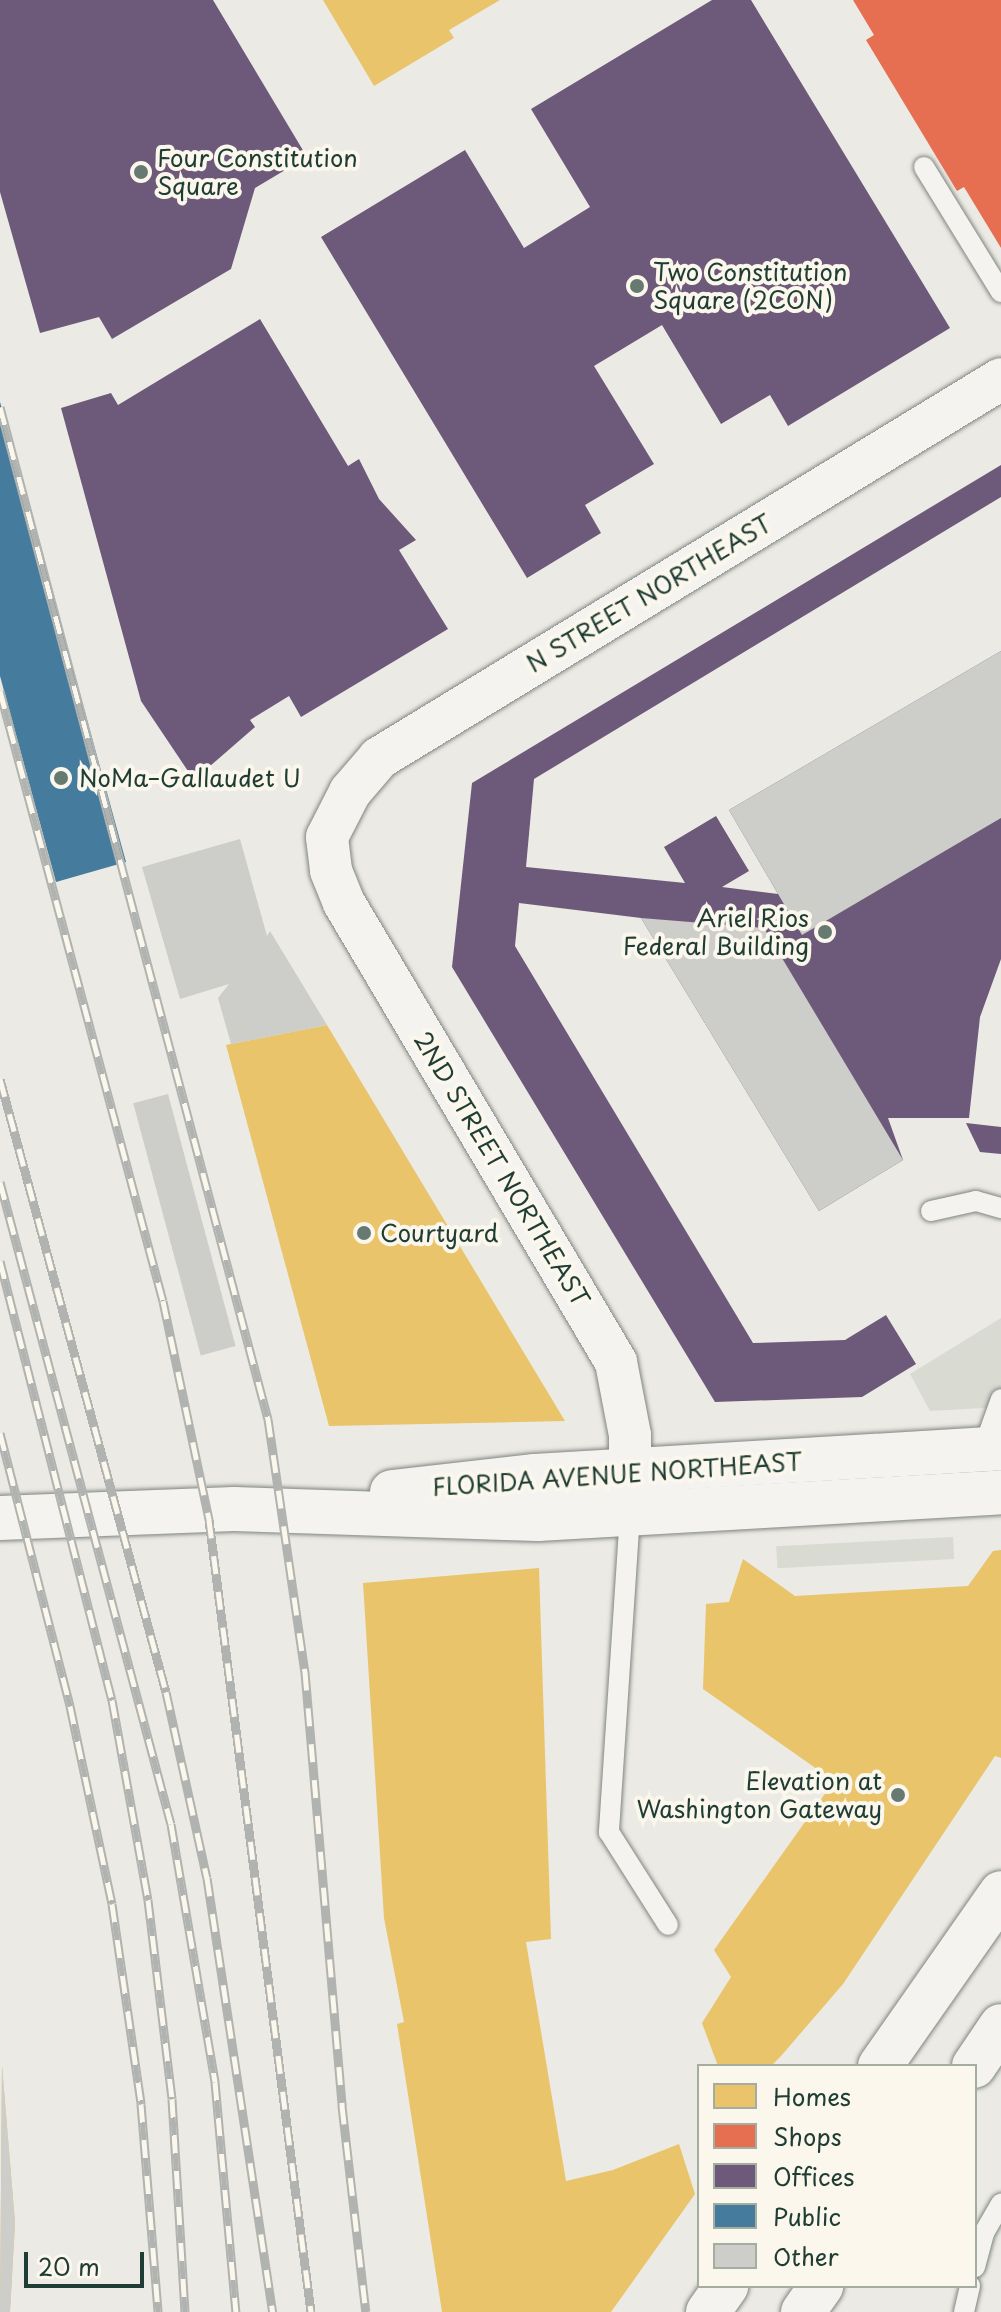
<!DOCTYPE html>
<html>
<head>
<meta charset="utf-8">
<style>
  body { margin:0 }
  #map { position:relative; width:1001px; height:2312px; overflow:hidden; background:#ebeae4; font-family:"Playpen Sans",sans-serif }
  div>[style] { position:absolute }
  .green>* { inset:0; background:#d9dbd2; transform-origin:0 0 }
  .homes>* { inset:0; background:#e9c46a }
  .shops>* { inset:0; background:#e76f51 }
  .offices>* { inset:0; background:#6d597a }
  .public>* { inset:0; background:#457b9d }
  .building>* { inset:0; background:#cdceca; transform-origin:0 0 }
  .roads { filter:drop-shadow(0 0 2px #808581) drop-shadow(0 0 2px #808581) }
  .lane>* { height:20px; margin:-10px; padding:0 10px; transform-origin:10px; border-radius:10px; background:#f4f3ef }
  .street>* { height:42px; margin:-21px; padding:0 21px; transform-origin:21px; border-radius:21px; background:#f4f3ef }
  .primary>* { height:44px; margin:-22px; padding:0 22px; transform-origin:22px; border-radius:22px; background:#f4f3ef }
  .highway>* { height:44px; margin:-22px; padding:0 22px; transform-origin:22px; border-radius:22px; background:#f4f3ef }
  .rail>* { height:9px; margin-top:-4.5px; transform-origin:0; background:repeating-linear-gradient(90deg,#fbf7ec 0 18px,#b0b3af 0 36px); box-sizing:border-box; border-block:2px solid #b0b3af }
  .dots>* { width:22px; height:22px; translate:-50% -50%; box-sizing:border-box; border:4px solid #fbf7ec; border-radius:50% }
  span { translate:-50% -50%; white-space:nowrap; text-align:center; line-height:1.15; -webkit-text-stroke:8px #fbf7ec; paint-order:stroke }
  .poi-label { font-size:24px; color:#1f3d34 }
  .left { translate:0 -50%; text-align:left }
  .right { translate:-100% -50%; text-align:right }
  .street-label { font-size:24px; color:#1f3d34 }
  .legend { position:absolute; left:697px; top:2064px; width:280px; height:224px; box-sizing:border-box; background:#fbf7ec; border:2px solid #a3ada2; margin:0; padding:10px 14px; list-style:none; font-size:24px; color:#1f3d34 }
  .legend li { display:flex; align-items:center; gap:16px; height:40px }
  .legend b { width:40px; border:2px solid #a3ada2 }
  .scale { position:absolute; left:24px; top:2252px; width:120px; height:36px; box-sizing:border-box; border:4px solid #1f3d34; border-top:0; padding-left:10px; font-size:24px; line-height:28px; white-space:nowrap; color:#1f3d34; -webkit-text-stroke:6px #fbf7ec; paint-order:stroke }
</style>
</head>
<body>
<div id="map">
  <div class="green">
    <i style="clip-path:polygon(1001px 1318px,1001px 1407px,930px 1411px,910px 1374px)"></i>
    <i style="left:953px;top:1537px;width:22px;height:177px;rotate:87deg"></i>
  </div>
  <div class="homes">
    <i style="clip-path:polygon(323px 0,500px 0,449px 30px,454px 38px,374px 86px)"></i>
    <i style="clip-path:polygon(327px 1025px,565px 1421px,329px 1426px,226px 1045px)"></i>
    <i style="clip-path:polygon(1001px 1550px,1001px 1758px,995px 1756px,843px 1984px,781px 2056px,771px 2066px,718px 2066px,702px 2023px,731px 1977px,714px 1950px,834px 1781px,703px 1689px,706px 1604px,729px 1602px,743px 1559px,795px 1596px,968px 1586px,993px 1551px)"></i>
    <i style="clip-path:polygon(539px 1568px,551px 1939px,526px 1942px,566px 2181px,613px 2170px,679px 2144px,695px 2194px,611px 2312px,442px 2312px,397px 2024px,404px 2022px,384px 1918px,363px 1583px)"></i>
    <i style="clip-path:polygon(2px 2066px,15px 2223px,10px 2312px,0 2312px)"></i>
  </div>
  <div class="shops">
    <i style="clip-path:polygon(853px 0,1001px 0,1001px 248px,964px 187px,957px 191px,866px 40px,874px 35px)"></i>
  </div>
  <div class="offices">
    <i style="clip-path:polygon(0 0,213px 0,307px 157px,255px 188px,231px 269px,112px 339px,99px 317px,40px 333px,0 192px)"></i>
    <i style="clip-path:polygon(712px 0,751px 0,950px 328px,788px 426px,770px 395px,721px 424px,662px 325px,594px 366px,654px 464px,585px 505px,601px 533px,527px 578px,321px 237px,465px 150px,524px 248px,590px 207px,531px 109px)"></i>
    <i style="clip-path:polygon(260px 319px,348px 466px,359px 459px,379px 499px,416px 540px,399px 550px,448px 629px,301px 717px,289px 696px,250px 720px,255px 727px,194px 780px,141px 701px,61px 408px,111px 393px,118px 405px)"></i>
    <i style="clip-path:polygon(1001px 465px,1001px 497px,534px 779px,526px 867px,685px 883px,664px 847px,716px 816px,749px 871px,722px 887px,778px 894px,729px 810px,1001px 651px,1001px 959px,980px 1017px,969px 1118px,888px 1118px,903px 1160px,819px 1211px,641px 918px,519px 903px,515px 946px,753px 1343px,845px 1340px,886px 1315px,916px 1364px,862px 1397px,715px 1402px,452px 967px,472px 783px)"></i>
    <i style="clip-path:polygon(966px 1123px,1001px 1127px,1001px 1154px,980px 1152px)"></i>
  </div>
  <div class="public">
    <i style="clip-path:polygon(0 402px,126px 862px,56px 882px,0 676px)"></i>
  </div>
  <div class="building">
    <i style="clip-path:polygon(1001px 651px,1001px 818px,802px 935px,729px 810px)"></i>
    <i style="clip-path:polygon(240px 839px,267px 936px,270px 931px,327px 1025px,231px 1044px,218px 998px,229px 984px,180px 999px,142px 867px)"></i>
    <i style="clip-path:polygon(641px 918px,764px 928px,903px 1160px,819px 1211px)"></i>
    <i style="left:168px;top:1094px;width:261px;height:36px;rotate:75deg"></i>
    <i style="clip-path:polygon(2px 2066px,15px 2223px,10px 2312px,0 2312px)"></i>
  </div>
  <div class="roads">
    <div class="lane">
      <i style="left:924px;top:167px;width:147px;rotate:58.4deg"></i>
      <i style="left:931px;top:1211px;width:46px;rotate:-12.5deg"></i>
      <i style="left:976px;top:1201px;width:26px;rotate:16deg"></i>
      <i style="left:983px;top:1449px;width:53px;rotate:-70.2deg"></i>
      <i style="left:630px;top:1514px;width:319px;rotate:93.8deg"></i>
      <i style="left:609px;top:1832px;width:110px;rotate:57.6deg"></i>
      <i style="left:975px;top:2267px;width:35px;rotate:-75deg"></i>
      <i style="left:984px;top:2233px;width:34px;rotate:-60deg"></i>
      <i style="left:964px;top:2312px;width:27px;rotate:-77deg"></i>
    </div>
    <div class="street">
      <i style="left:630px;top:1505px;width:70px;rotate:-90deg"></i>
      <i style="left:630px;top:1435px;width:74px;rotate:-100.9deg"></i>
      <i style="left:616px;top:1362px;width:534px;rotate:-120.65deg"></i>
      <i style="left:344px;top:903px;width:35px;rotate:-112deg"></i>
      <i style="left:331px;top:870px;width:33px;rotate:-97deg"></i>
      <i style="left:327px;top:837px;width:51px;rotate:-62.9deg"></i>
      <i style="left:350px;top:792px;width:45px;rotate:-49.5deg"></i>
      <i style="left:379px;top:758px;width:728px;rotate:-31.35deg"></i>
    </div>
    <div class="primary">
      <i style="left:392px;top:1492px;width:144px;rotate:-6.4deg"></i>
      <i style="left:535px;top:1476px;width:467px;rotate:-3.4deg"></i>
      <i style="left:0;top:1518px;width:234px;rotate:-2.2deg"></i>
      <i style="left:234px;top:1509px;width:304px;rotate:1.9deg"></i>
      <i style="left:538px;top:1519px;width:464px;rotate:-3.3deg"></i>
    </div>
    <div class="highway">
      <i style="left:880px;top:2066px;width:211px;rotate:-55deg"></i>
      <i style="left:974px;top:2066px;width:48px;rotate:-56deg"></i>
      <i style="left:708px;top:2312px;width:32px;rotate:-55deg"></i>
      <i style="left:803px;top:2312px;width:32px;rotate:-55deg"></i>
    </div>
  </div>
  <div class="rail">
    <i style="left:0;top:407px;width:1047px;rotate:75.17deg"></i>
    <i style="left:268px;top:1419px;width:256px;rotate:81.7deg"></i>
    <i style="left:305px;top:1672px;width:436px;rotate:85.1deg"></i>
    <i style="left:342px;top:2106px;width:207px;rotate:83.4deg"></i>
    <i style="left:0;top:691px;width:631px;rotate:75.04deg"></i>
    <i style="left:163px;top:1301px;width:224px;rotate:78.1deg"></i>
    <i style="left:209px;top:1520px;width:799px;rotate:82.66deg"></i>
    <i style="left:0;top:1079px;width:635px;rotate:74.85deg"></i>
    <i style="left:166px;top:1692px;width:190px;rotate:77.6deg"></i>
    <i style="left:207px;top:1878px;width:439px;rotate:81.4deg"></i>
    <i style="left:0;top:1182px;width:664px;rotate:75.09deg"></i>
    <i style="left:171px;top:1824px;width:262px;rotate:80.3deg"></i>
    <i style="left:215px;top:2082px;width:231px;rotate:84.8deg"></i>
    <i style="left:0;top:1261px;width:453px;rotate:75.7deg"></i>
    <i style="left:112px;top:1700px;width:203px;rotate:79.8deg"></i>
    <i style="left:148px;top:1900px;width:200px;rotate:83.1deg"></i>
    <i style="left:172px;top:2099px;width:213px;rotate:86.5deg"></i>
    <i style="left:0;top:1433px;width:282px;rotate:75.6deg"></i>
    <i style="left:70px;top:1706px;width:202px;rotate:78deg"></i>
    <i style="left:112px;top:1904px;width:202px;rotate:81.7deg"></i>
    <i style="left:141px;top:2104px;width:209px;rotate:85.3deg"></i>
  </div>
  <div class="dots">
    <i style="left:141px;top:172px;background:#667a72"></i>
    <i style="left:637px;top:286px;background:#667a72"></i>
    <i style="left:61px;top:778px;background:#667a72"></i>
    <i style="left:825px;top:932px;background:#667a72"></i>
    <i style="left:364px;top:1233px;background:#667a72"></i>
    <i style="left:898px;top:1795px;background:#667a72"></i>
  </div>
  <div class="poi-label">
    <span class="left" style="left:157px;top:172px">Four Constitution<br>Square</span>
    <span class="left" style="left:653px;top:286px">Two Constitution<br>Square (2CON)</span>
    <span class="left" style="left:79px;top:778px">NoMa–Gallaudet U</span>
    <span class="right" style="left:809px;top:932px">Ariel Rios<br>Federal Building</span>
    <span class="left" style="left:380px;top:1233px">Courtyard</span>
    <span class="right" style="left:882px;top:1795px">Elevation at<br>Washington Gateway</span>
  </div>
  <div class="street-label">
    <span style="left:649px;top:593px;rotate:-31deg">N STREET NORTHEAST</span>
    <span style="left:502px;top:1169px;rotate:59deg">2ND STREET NORTHEAST</span>
    <span style="left:617px;top:1474px;rotate:-4deg">FLORIDA AVENUE NORTHEAST</span>
  </div>
  <ul class="legend">
  <li><b style="height:22px;background:#e9c46a"></b>Homes</li>
  <li><b style="height:22px;background:#e76f51"></b>Shops</li>
  <li><b style="height:22px;background:#6d597a"></b>Offices</li>
  <li><b style="height:22px;background:#457b9d"></b>Public</li>
  <li><b style="height:22px;background:#cdceca"></b>Other</li>
  </ul>
  <div class="scale">20 m</div>
</div>
</body>
</html>
